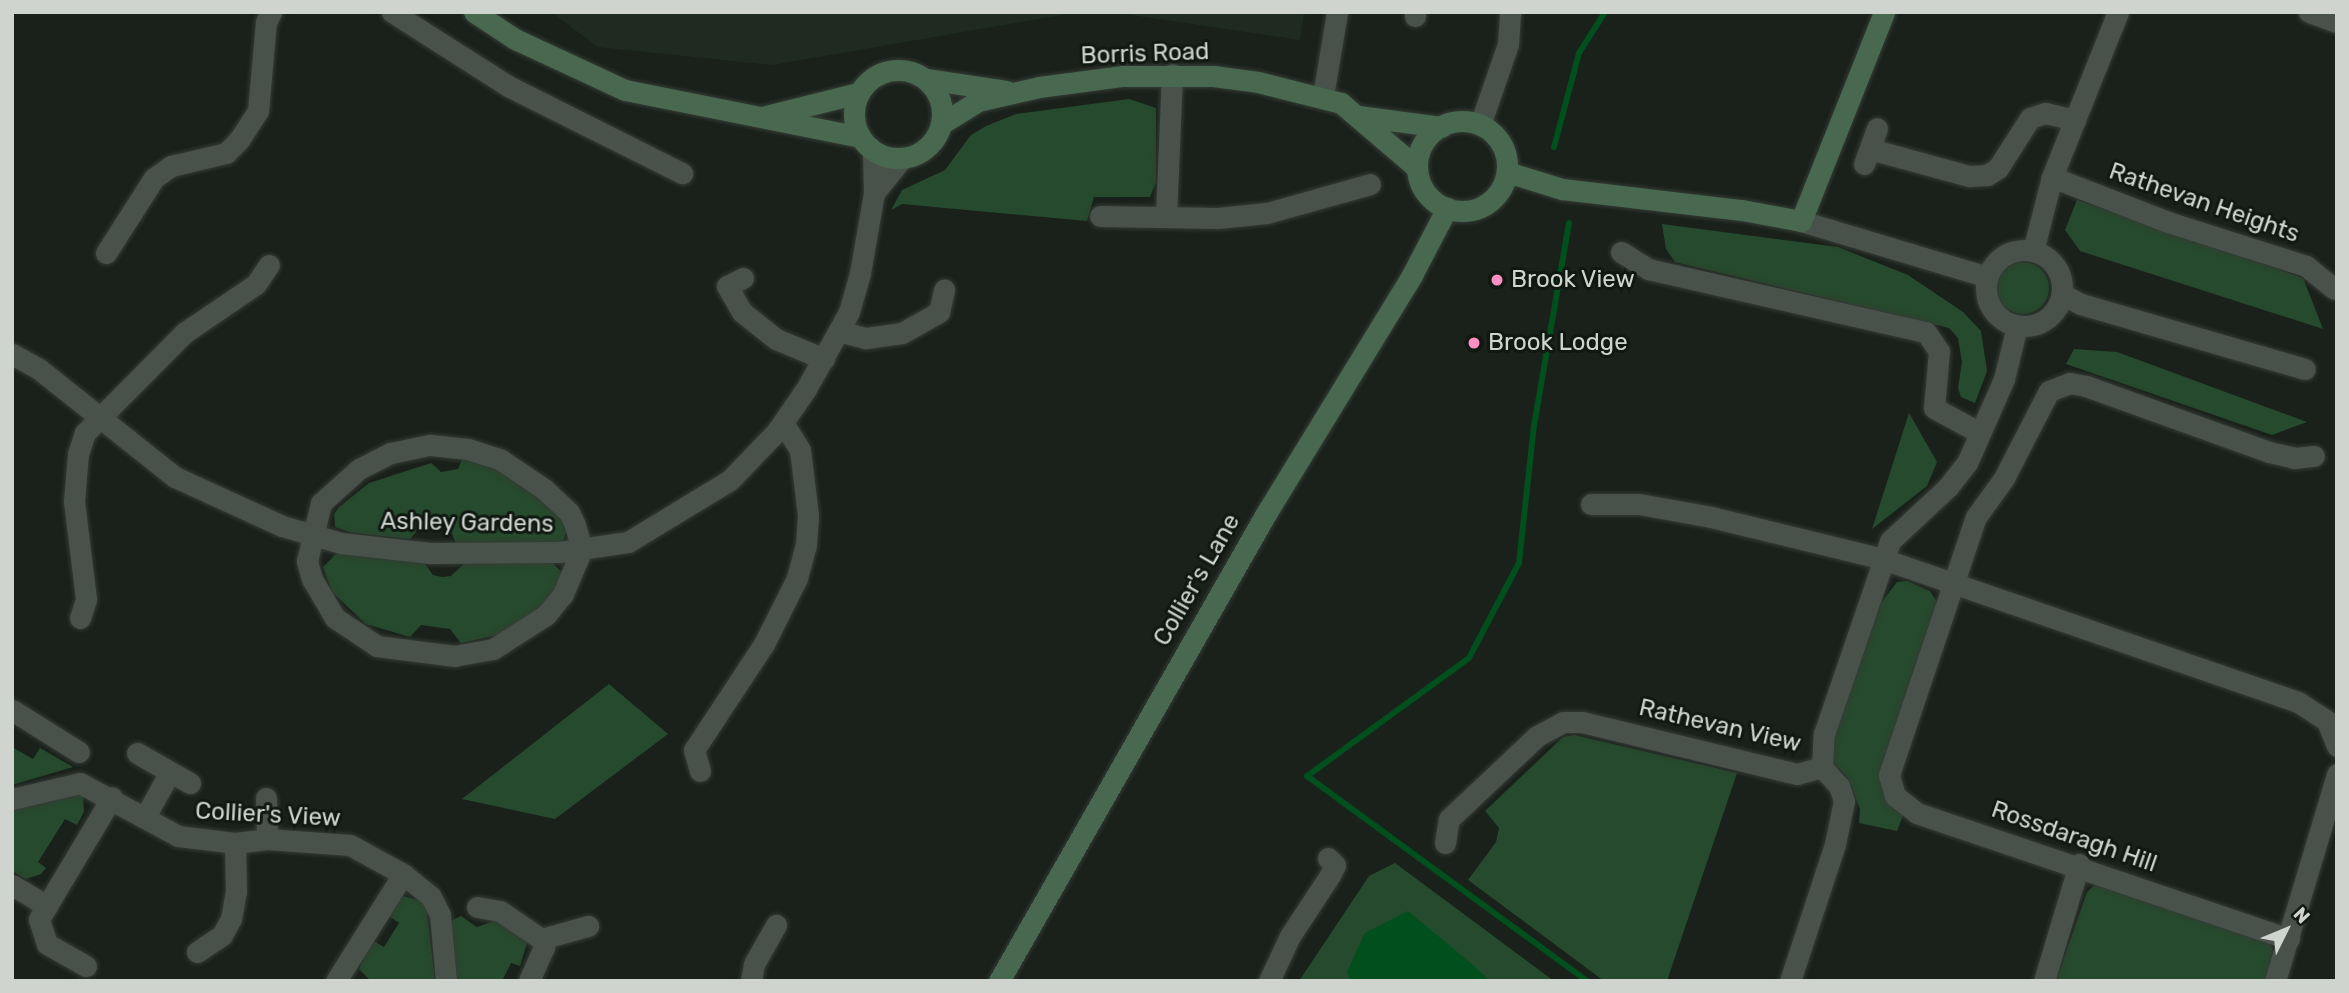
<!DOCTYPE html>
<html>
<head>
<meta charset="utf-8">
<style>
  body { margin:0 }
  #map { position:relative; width:2349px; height:993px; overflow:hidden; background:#19211a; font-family:Rubik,sans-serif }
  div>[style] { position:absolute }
  .built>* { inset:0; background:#1f2b21 }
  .green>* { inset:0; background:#264a2d }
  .round { border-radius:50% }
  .water>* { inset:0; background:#004f1c }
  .stream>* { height:6px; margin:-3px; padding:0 3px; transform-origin:3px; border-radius:3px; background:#004f1c }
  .roads { filter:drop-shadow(0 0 2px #353b35) drop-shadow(0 0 2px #353b35) }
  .street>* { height:21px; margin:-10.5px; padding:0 10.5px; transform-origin:10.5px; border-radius:10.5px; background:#49524a }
  .street>.ring { margin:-10.5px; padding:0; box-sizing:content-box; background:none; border:21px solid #49524a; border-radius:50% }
  .secondary>* { height:21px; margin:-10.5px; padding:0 10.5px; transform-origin:10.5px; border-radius:10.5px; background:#48694f }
  .secondary>.ring { margin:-10.5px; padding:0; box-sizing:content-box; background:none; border:21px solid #48694f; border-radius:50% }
  .dots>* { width:19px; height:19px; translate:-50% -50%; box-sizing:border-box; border:4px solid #101811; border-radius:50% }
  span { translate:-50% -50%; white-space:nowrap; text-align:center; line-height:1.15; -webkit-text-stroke:6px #101811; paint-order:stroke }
  .street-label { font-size:24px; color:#cfd4cf }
  .poi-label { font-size:24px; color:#cfd4cf }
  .left { translate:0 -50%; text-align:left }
  .frame { position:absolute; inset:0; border:14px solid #cfd4cf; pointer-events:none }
  .north { position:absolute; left:2251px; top:895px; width:70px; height:70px; -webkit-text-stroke:5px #101811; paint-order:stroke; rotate:47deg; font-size:19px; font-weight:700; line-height:28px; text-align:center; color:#cfd4cf }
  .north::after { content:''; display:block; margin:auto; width:24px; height:32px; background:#cfd4cf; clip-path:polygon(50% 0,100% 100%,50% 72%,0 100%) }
</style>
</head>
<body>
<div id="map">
  <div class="built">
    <i style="clip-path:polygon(551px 12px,1079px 12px,772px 65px,598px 47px)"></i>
    <i style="clip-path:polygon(1111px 12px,1304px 12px,1300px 40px)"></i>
  </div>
  <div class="green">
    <i style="clip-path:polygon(1129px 99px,1156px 108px,1156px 182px,1150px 197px,1094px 197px,1087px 221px,902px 204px,891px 210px,902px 190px,945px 170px,971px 135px,986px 126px,1016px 114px)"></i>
    <i style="clip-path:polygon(2077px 200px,2303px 278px,2323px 329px,2080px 251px,2065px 230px)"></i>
    <i style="clip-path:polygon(1662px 224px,1838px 247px,1908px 275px,1963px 312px,1981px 331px,1987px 371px,1975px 403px,1961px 397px,1958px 388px,1962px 362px,1958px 338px,1949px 328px,1675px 262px,1666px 249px)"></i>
    <i class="round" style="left:1997px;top:262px;width:52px;height:52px"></i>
    <i style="clip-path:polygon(2074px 349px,2117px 352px,2307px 422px,2272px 435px,2066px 364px)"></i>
    <i style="clip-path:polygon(1909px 413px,1937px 462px,1927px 486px,1872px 529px)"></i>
    <i style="clip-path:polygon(469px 459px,514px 478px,569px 521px,563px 542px,456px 543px,450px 530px,438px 524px,420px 527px,410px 539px,353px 533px,335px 527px,334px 514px,339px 507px,369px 483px,431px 463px,441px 472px,458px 469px,462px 460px)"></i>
    <i style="clip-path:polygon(338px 552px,422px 560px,433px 575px,442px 577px,451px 576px,465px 563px,550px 561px,563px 573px,553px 601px,511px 632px,461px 643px,450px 629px,421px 625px,410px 637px,366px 624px,332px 592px,323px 567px)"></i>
    <i style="clip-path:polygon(1907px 581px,1930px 591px,1937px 602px,1884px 765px,1904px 813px,1897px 831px,1859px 823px,1860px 809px,1848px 778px,1828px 757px,1831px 737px,1881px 603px,1897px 582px)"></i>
    <i style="clip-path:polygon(609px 684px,668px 734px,555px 819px,462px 799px)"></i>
    <i style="clip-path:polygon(1574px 735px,1737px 773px,1667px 981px,1604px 981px,1468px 880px,1496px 842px,1499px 828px,1485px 811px,1563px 737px)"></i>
    <i style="clip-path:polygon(12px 747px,33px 759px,40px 748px,73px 767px,12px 785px)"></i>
    <i style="clip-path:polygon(77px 793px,83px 796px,84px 812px,77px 825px,65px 819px,38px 862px,46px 868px,41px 874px,26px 879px,12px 871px,12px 810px)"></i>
    <i style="clip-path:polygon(1395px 863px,1554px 981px,1299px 981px,1369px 876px)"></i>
    <i style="clip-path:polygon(2098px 882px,2269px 942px,2275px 954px,2267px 981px,2056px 981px,2087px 892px)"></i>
    <i style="clip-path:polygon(403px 896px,422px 901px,427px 913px,435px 981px,371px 981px,359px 969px,372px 940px,384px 947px,399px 923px,388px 915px)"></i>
    <i style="clip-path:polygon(461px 916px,477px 927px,497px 920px,521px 934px,527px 943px,520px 966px,511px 963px,502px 981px,455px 981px,451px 921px)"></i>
  </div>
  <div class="water">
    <i style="clip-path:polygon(1408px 911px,1473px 965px,1490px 981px,1351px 981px,1347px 972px,1365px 933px)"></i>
  </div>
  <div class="stream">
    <i style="left:1554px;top:147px;width:97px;rotate:-75.1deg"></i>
    <i style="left:1579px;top:53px;width:49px;rotate:-57.6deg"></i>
    <i style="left:1569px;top:223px;width:205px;rotate:99.8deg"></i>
    <i style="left:1534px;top:425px;width:139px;rotate:96.2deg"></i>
    <i style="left:1519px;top:563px;width:107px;rotate:117.8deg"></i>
    <i style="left:1469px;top:658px;width:200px;rotate:143.9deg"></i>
    <i style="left:1307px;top:776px;width:347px;rotate:36.2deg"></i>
  </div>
  <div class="roads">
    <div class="street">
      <i style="left:392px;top:12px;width:138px;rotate:32.5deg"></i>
      <i style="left:508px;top:86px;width:195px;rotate:26.6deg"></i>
      <i style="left:2309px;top:12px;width:30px;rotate:20deg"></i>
      <i style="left:1415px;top:16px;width:4px;rotate:-90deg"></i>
      <i style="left:1323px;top:96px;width:85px;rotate:-80.5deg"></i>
      <i style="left:1480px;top:125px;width:86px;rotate:-70.9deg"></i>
      <i style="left:1508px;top:44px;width:32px;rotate:-86deg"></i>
      <i style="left:1870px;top:149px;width:103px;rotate:15.3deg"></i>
      <i style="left:1969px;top:176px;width:18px;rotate:-3deg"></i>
      <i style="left:1987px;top:175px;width:13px;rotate:-32deg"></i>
      <i style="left:1998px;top:168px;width:59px;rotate:-57.4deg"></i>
      <i style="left:2030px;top:118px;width:16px;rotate:-18deg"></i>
      <i style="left:2045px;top:113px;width:31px;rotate:13deg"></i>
      <i style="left:1864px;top:164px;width:38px;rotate:-70deg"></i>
      <i style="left:2052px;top:177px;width:124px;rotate:21.2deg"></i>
      <i style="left:2168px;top:222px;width:145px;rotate:17.7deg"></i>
      <i style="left:2306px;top:266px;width:36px;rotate:39deg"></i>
      <i style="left:874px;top:193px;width:45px;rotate:-51.3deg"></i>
      <i style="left:1100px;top:216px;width:118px;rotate:1deg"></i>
      <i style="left:1218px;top:218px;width:49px;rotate:-5.8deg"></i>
      <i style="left:1267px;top:213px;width:107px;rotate:-15.7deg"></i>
      <i style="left:1166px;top:217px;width:143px;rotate:-87.6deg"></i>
      <i style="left:1801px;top:221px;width:195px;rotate:16.7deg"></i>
      <i class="ring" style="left:1986px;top:250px;width:55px;height:55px"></i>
      <i style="left:2033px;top:251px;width:76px;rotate:-75.6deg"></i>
      <i style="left:2052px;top:177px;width:178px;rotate:-68.2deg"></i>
      <i style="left:1621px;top:252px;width:32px;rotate:32deg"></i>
      <i style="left:1648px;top:269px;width:285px;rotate:12.8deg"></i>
      <i style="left:1926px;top:332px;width:23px;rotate:56deg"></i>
      <i style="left:1939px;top:351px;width:57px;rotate:95deg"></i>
      <i style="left:1934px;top:408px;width:52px;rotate:28.5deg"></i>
      <i style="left:106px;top:253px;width:89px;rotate:-57.4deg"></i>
      <i style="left:154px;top:178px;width:21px;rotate:-35deg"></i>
      <i style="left:171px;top:166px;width:57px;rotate:-13.3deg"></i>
      <i style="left:226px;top:153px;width:18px;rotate:-45deg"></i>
      <i style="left:239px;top:140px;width:35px;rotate:-57deg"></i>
      <i style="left:258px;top:111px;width:89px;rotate:-84.9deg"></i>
      <i style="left:266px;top:22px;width:11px;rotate:-63deg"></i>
      <i style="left:743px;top:278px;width:18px;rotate:153deg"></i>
      <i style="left:727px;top:286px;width:30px;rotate:60deg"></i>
      <i style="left:742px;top:312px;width:43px;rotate:38.5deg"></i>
      <i style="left:776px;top:339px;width:52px;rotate:22.6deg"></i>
      <i style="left:2062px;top:294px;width:21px;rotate:28deg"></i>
      <i style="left:2081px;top:304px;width:233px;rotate:16.2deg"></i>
      <i style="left:839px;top:331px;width:28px;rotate:15deg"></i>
      <i style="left:866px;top:338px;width:36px;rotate:-8deg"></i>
      <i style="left:902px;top:333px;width:43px;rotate:-29.6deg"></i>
      <i style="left:939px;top:312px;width:23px;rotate:-77deg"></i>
      <i style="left:12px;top:354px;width:31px;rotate:29deg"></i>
      <i style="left:39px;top:369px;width:174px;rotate:38.5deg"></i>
      <i style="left:175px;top:477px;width:118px;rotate:24.6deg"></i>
      <i style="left:282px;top:526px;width:61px;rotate:16.1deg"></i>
      <i style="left:341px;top:543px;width:90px;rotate:6.4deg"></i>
      <i style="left:430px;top:553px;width:129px;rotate:-0.4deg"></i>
      <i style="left:559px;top:552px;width:70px;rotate:-8.2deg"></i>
      <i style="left:628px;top:542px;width:119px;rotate:-31.3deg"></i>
      <i style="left:730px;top:480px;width:68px;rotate:-46.2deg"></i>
      <i style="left:777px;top:431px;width:51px;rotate:-55.4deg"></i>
      <i style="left:806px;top:389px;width:88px;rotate:-60.8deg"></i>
      <i style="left:849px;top:312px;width:41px;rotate:-74.2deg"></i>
      <i style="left:860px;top:273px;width:81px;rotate:-80.1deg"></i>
      <i style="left:874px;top:193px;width:42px;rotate:-91.4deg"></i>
      <i style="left:430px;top:445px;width:38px;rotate:6deg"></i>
      <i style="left:468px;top:449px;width:35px;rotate:18deg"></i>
      <i style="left:501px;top:460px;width:52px;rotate:34deg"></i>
      <i style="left:544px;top:489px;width:34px;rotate:43deg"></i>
      <i style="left:569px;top:512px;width:14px;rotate:65deg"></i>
      <i style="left:575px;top:525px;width:25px;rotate:74deg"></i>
      <i style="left:582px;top:549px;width:49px;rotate:112.9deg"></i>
      <i style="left:563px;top:594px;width:27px;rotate:129deg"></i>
      <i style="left:546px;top:615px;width:63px;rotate:147.3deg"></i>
      <i style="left:493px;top:649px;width:39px;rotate:170deg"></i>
      <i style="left:455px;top:656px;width:79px;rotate:-172.7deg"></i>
      <i style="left:377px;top:646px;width:50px;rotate:-146.3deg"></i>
      <i style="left:335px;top:618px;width:45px;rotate:-120.5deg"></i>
      <i style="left:312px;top:579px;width:19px;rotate:-106deg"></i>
      <i style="left:307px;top:561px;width:60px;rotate:-76.4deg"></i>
      <i style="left:321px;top:503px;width:51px;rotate:-41.8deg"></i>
      <i style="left:359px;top:469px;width:36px;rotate:-27deg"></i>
      <i style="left:391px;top:453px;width:40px;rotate:-12deg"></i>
      <i style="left:1591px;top:504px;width:48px"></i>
      <i style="left:1639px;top:504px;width:73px;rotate:10.2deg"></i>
      <i style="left:1711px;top:517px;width:177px;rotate:13.7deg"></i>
      <i style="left:1883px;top:559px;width:439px;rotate:19deg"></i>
      <i style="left:2298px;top:702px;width:35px;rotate:33deg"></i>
      <i style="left:2327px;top:721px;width:27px;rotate:68deg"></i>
      <i style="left:80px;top:618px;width:20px;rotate:-72deg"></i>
      <i style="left:86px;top:599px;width:99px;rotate:-97deg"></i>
      <i style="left:74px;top:501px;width:47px;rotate:-85.1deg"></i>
      <i style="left:78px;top:454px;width:22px;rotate:-72deg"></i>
      <i style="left:85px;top:433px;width:141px;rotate:-45.3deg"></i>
      <i style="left:184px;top:333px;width:87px;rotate:-34.2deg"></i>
      <i style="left:256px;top:284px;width:23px;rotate:-56deg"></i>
      <i style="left:12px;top:710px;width:79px;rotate:32.1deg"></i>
      <i style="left:137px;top:753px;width:61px;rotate:29.5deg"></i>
      <i style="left:1822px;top:767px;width:33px;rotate:-87deg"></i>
      <i style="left:1824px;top:734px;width:204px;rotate:-71.1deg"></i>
      <i style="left:1890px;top:541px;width:79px;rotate:-43deg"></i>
      <i style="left:1948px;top:487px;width:31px;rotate:-52deg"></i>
      <i style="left:1967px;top:463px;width:92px;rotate:-66.2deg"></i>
      <i style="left:2004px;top:379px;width:55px;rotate:-76.2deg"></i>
      <i style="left:700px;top:771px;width:22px;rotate:-106deg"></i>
      <i style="left:694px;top:750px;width:127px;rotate:-56.6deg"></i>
      <i style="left:764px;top:644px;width:74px;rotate:-63.4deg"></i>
      <i style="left:797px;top:578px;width:34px;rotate:-75deg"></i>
      <i style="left:806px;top:545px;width:30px;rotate:-86deg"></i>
      <i style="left:808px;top:515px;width:65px;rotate:-97deg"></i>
      <i style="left:800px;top:450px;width:32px;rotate:-122deg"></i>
      <i style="left:266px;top:798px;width:41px;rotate:88.6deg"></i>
      <i style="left:12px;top:799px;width:70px;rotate:-13.2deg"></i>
      <i style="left:80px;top:783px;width:111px;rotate:28.4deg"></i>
      <i style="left:178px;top:836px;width:57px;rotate:7deg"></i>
      <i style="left:235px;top:843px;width:32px;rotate:-7deg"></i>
      <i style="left:267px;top:839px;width:83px;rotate:4.1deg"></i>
      <i style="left:350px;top:845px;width:60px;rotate:28.7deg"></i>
      <i style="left:403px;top:874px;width:36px;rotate:39deg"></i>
      <i style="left:431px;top:897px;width:20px;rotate:63deg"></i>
      <i style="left:440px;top:915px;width:66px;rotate:84.8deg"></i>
      <i style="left:146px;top:815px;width:49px;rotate:-60.8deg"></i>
      <i style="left:1445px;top:843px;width:24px;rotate:-81deg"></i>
      <i style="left:1449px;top:819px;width:121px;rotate:-43.3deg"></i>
      <i style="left:1537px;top:736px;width:30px;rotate:-28deg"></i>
      <i style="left:1563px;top:722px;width:19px"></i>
      <i style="left:1582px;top:722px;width:221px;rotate:13.6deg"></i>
      <i style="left:1797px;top:774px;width:26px;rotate:-16deg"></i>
      <i style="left:12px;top:885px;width:41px;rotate:31deg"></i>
      <i style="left:477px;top:907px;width:23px;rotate:10deg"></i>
      <i style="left:500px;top:911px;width:50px;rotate:34.3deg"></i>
      <i style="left:541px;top:939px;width:9px;rotate:69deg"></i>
      <i style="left:544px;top:947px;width:37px;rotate:114deg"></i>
      <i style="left:541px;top:939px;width:49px;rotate:-15.5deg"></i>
      <i style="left:2289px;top:939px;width:393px;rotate:-161.3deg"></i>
      <i style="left:1917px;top:813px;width:28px;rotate:-142deg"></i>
      <i style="left:1895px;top:796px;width:22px;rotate:-106deg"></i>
      <i style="left:1889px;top:775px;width:272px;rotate:-71.4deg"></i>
      <i style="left:1976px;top:517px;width:48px;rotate:-54.3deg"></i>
      <i style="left:2004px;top:478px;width:98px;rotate:-62.7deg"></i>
      <i style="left:2049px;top:391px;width:22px;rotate:-21deg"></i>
      <i style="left:2070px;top:383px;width:16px;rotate:11deg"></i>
      <i style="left:2086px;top:386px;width:195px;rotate:19.8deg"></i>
      <i style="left:2269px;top:452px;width:26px;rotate:13deg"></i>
      <i style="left:2294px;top:458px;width:20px;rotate:-6deg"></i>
      <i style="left:197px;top:952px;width:30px;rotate:-34deg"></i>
      <i style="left:222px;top:935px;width:18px;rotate:-61deg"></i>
      <i style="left:231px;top:919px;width:27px;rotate:-80deg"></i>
      <i style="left:236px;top:892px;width:49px;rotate:-91.2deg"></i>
      <i style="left:86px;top:966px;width:45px;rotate:-150.6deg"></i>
      <i style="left:47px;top:944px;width:26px;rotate:-108deg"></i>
      <i style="left:39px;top:919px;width:142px;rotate:-59.1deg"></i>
      <i style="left:336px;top:981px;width:126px;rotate:-57.9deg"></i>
      <i style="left:751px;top:981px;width:17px;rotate:-80deg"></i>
      <i style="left:754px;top:964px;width:45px;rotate:-60.6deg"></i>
      <i style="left:1269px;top:981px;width:50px;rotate:-65deg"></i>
      <i style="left:1290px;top:936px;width:73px;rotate:-56.7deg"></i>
      <i style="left:1330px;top:875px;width:11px;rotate:-63deg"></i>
      <i style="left:1335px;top:865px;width:10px;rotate:-135deg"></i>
      <i style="left:1790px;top:981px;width:144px;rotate:-71.8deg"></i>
      <i style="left:1835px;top:844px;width:44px;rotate:-78.2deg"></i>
      <i style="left:1844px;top:801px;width:16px;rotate:-108deg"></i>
      <i style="left:1839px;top:786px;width:25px;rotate:-132deg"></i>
      <i style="left:2044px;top:981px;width:122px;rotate:-73.3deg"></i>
      <i style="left:2275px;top:981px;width:216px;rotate:-73.3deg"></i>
    </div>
    <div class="secondary">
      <i style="left:474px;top:12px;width:49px;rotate:33.4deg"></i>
      <i style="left:515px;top:39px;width:121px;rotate:24.9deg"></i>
      <i style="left:625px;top:90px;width:240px;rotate:11.3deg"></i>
      <i class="ring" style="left:854px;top:70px;width:67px;height:67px"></i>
      <i style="left:926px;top:79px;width:81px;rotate:8.5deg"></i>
      <i style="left:766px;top:116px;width:95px;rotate:-14deg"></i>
      <i style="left:1358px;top:116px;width:84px;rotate:7.5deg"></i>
      <i class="ring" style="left:1417px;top:121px;width:69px;height:69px"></i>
      <i style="left:941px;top:124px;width:44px;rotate:-31.9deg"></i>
      <i style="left:978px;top:101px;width:63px;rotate:-12.9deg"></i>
      <i style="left:1039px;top:87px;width:85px;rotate:-7.5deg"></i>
      <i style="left:1123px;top:76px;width:90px"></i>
      <i style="left:1213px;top:76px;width:45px;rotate:7.6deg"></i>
      <i style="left:1258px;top:82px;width:86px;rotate:14.2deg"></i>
      <i style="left:1341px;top:103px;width:100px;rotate:40.5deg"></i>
      <i style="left:1507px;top:172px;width:58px;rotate:17.2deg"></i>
      <i style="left:1562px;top:189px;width:181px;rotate:6.7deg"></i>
      <i style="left:1742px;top:210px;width:60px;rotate:10.6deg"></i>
      <i style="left:1801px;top:221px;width:225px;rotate:-68.3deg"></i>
      <i style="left:999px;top:981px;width:540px;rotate:-60.26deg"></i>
      <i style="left:1267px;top:512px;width:278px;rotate:-58.5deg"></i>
      <i style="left:1412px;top:275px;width:76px;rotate:-62.4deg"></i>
    </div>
  </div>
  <div class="dots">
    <i style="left:1497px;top:280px;background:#fc8fc2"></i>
    <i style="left:1474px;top:343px;background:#fc8fc2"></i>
  </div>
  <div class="street-label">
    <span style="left:1145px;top:54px;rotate:-2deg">Borris Road</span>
    <span style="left:2204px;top:203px;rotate:19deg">Rathevan Heights</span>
    <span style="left:467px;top:523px;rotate:1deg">Ashley Gardens</span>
    <span style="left:1197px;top:580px;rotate:-60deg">Collier's Lane</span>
    <span style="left:1720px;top:726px;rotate:13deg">Rathevan View</span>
    <span style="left:268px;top:815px;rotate:3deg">Collier's View</span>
    <span style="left:2074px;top:837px;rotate:19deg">Rossdaragh Hill</span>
  </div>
  <div class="poi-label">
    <span class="left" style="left:1511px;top:280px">Brook View</span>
    <span class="left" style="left:1488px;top:343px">Brook Lodge</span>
  </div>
  <div class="frame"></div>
  <div class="north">N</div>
</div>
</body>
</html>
